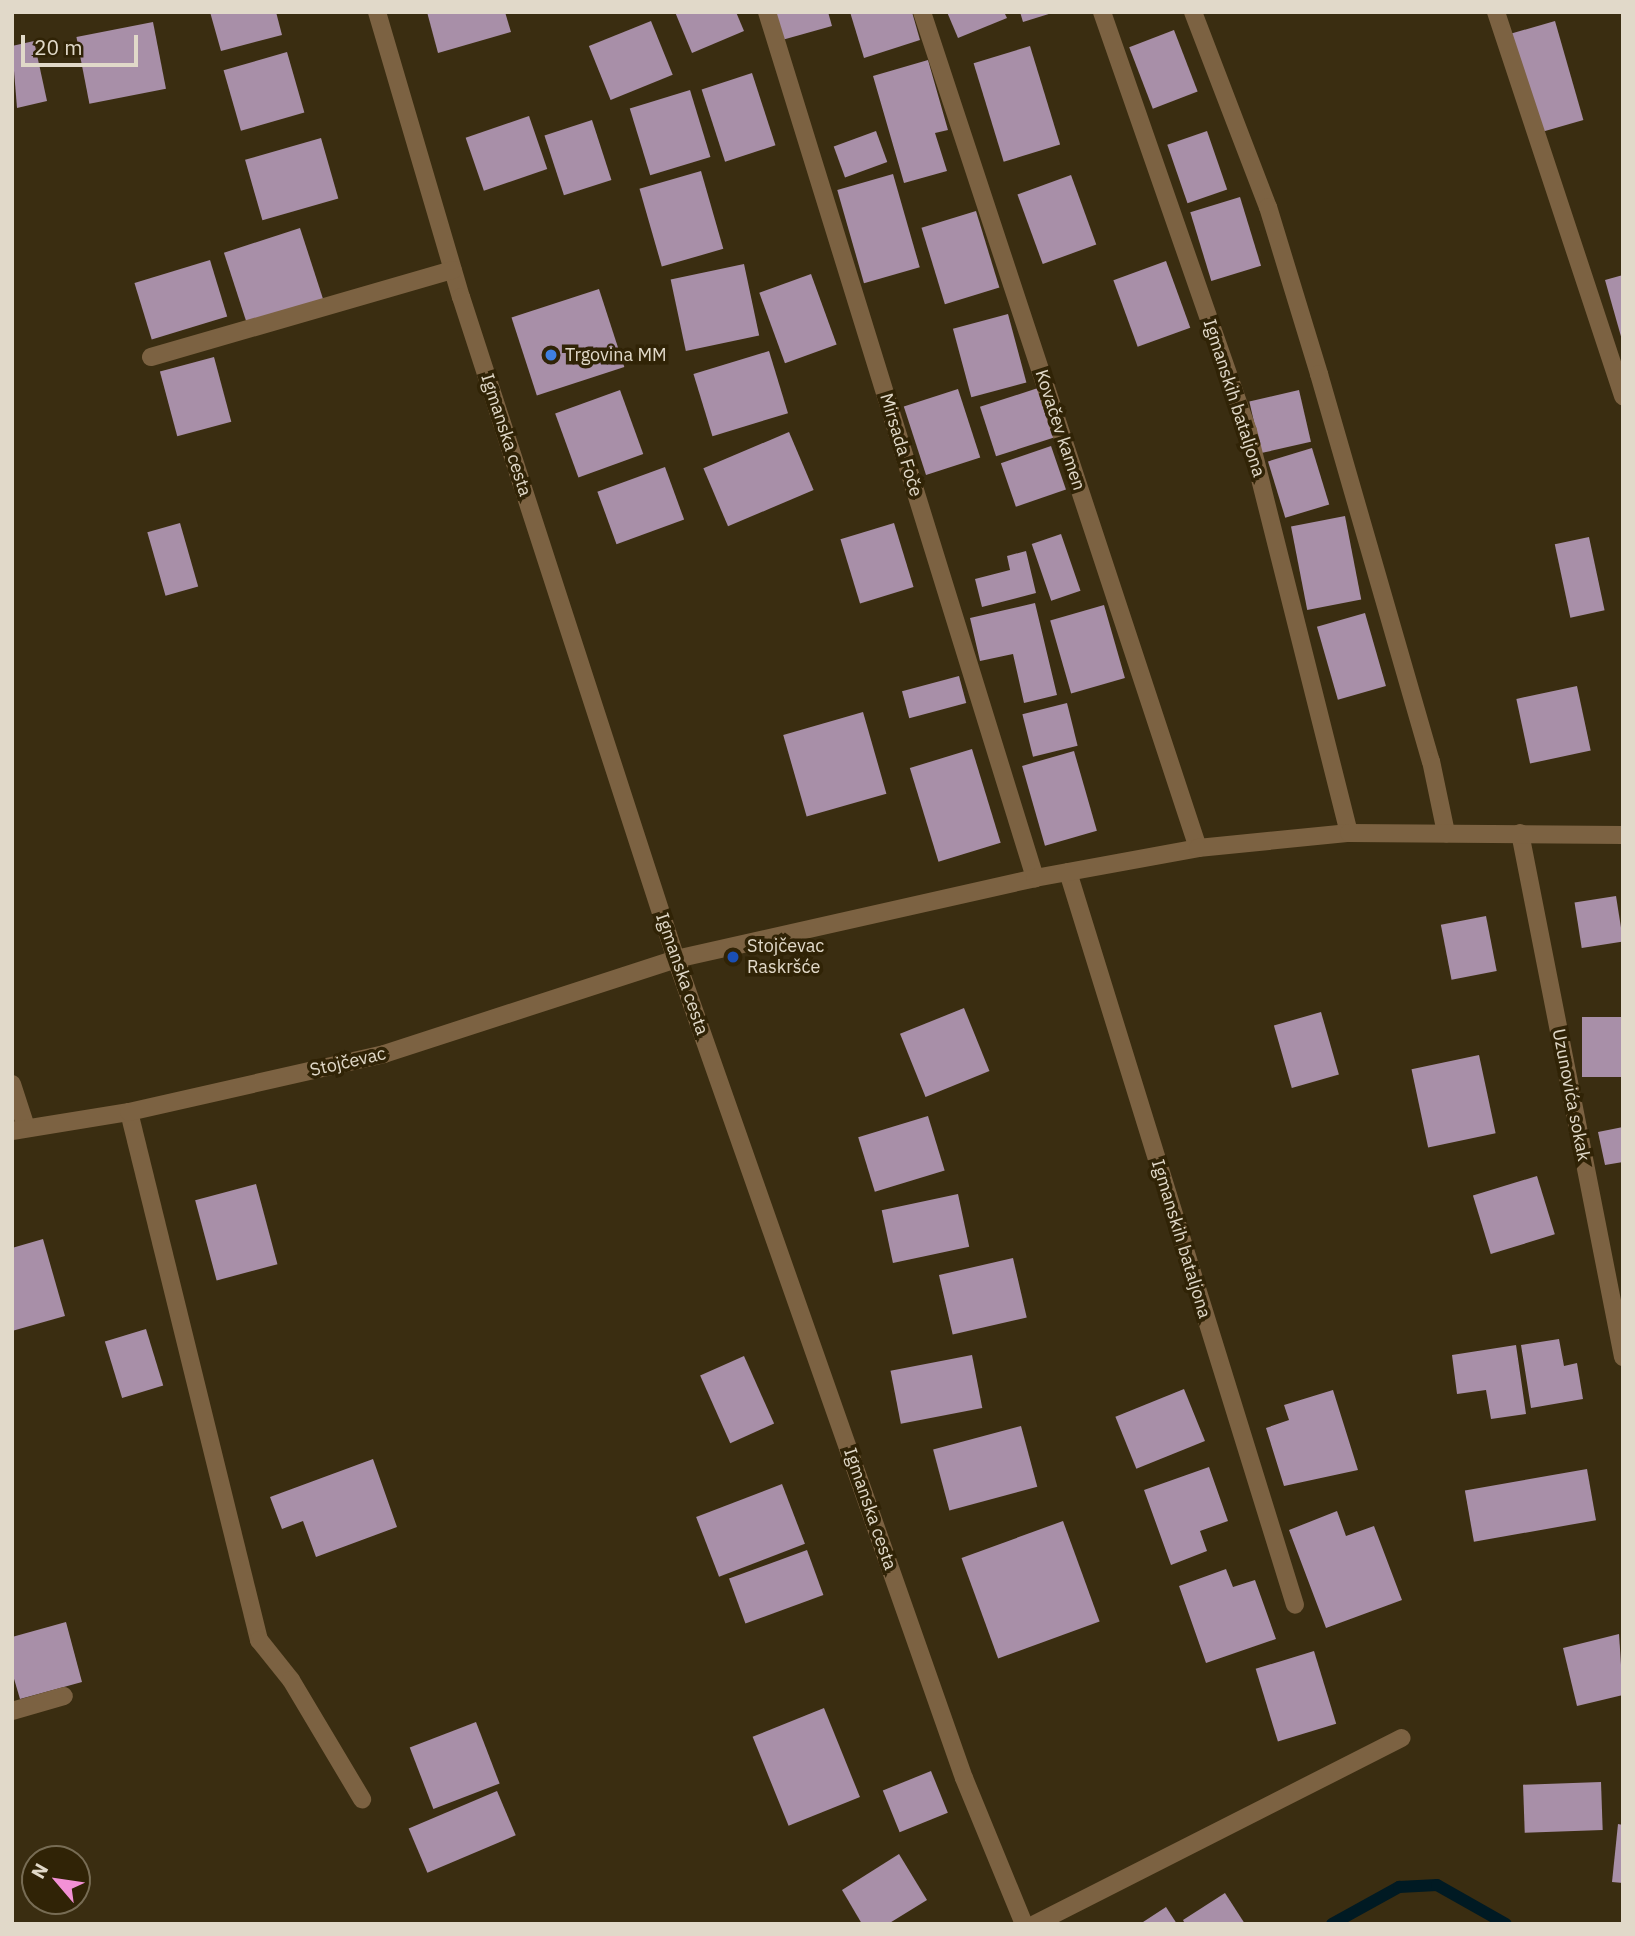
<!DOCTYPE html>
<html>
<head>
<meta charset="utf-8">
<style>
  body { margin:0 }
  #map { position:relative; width:1635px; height:1936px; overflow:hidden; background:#3a2d11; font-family:"IBM Plex Sans",sans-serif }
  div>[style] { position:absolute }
  .stream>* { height:12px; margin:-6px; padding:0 6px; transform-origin:6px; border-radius:6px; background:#001a23 }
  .building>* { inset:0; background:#a88fa8; transform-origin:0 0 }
  .street>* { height:18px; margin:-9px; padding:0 9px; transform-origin:9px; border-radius:9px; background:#7c6242 }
  .dots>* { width:19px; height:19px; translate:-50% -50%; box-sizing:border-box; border:4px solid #302306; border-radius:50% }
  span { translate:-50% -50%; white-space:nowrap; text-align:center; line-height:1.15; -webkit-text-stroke:7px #302306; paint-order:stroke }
  .poi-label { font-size:18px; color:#e1d9c9 }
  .left { translate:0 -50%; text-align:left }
  .street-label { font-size:18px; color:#e1d9c9 }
  .frame { position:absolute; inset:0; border:14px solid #e1d9c9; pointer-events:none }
  .north { position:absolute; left:21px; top:1845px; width:70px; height:70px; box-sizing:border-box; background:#302306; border:2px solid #776c54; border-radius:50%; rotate:299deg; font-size:19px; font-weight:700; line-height:28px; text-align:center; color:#e1d9c9 }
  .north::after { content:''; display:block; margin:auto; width:24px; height:32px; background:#f391d6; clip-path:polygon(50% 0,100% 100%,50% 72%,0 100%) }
  .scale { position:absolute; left:21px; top:35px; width:117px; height:32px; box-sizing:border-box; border:4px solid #e1d9c9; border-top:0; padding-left:9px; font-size:21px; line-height:24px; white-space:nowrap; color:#e1d9c9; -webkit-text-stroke:5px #302306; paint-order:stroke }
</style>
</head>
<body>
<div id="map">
  <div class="stream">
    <i style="left:1332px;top:1924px;width:77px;rotate:-28.9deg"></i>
    <i style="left:1399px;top:1887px;width:38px;rotate:-3deg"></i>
    <i style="left:1437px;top:1885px;width:79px;rotate:29.5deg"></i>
  </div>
  <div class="building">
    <i style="clip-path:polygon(210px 12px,276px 12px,282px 35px,221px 51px)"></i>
    <i style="clip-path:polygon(427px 12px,505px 12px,511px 32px,438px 53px)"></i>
    <i style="clip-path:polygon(675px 12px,736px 12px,744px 31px,692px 53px)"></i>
    <i style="clip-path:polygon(775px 12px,828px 12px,832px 26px,782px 40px)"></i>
    <i style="clip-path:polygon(850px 12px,912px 12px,920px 40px,864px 58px)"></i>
    <i style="clip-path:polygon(947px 12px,1004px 12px,1007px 18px,958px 38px)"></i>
    <i style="clip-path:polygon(1020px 12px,1051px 12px,1052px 13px,1023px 22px)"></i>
    <i style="left:651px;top:21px;width:58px;height:67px;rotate:68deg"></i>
    <i style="left:1555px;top:21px;width:103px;height:48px;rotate:74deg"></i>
    <i style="left:153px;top:22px;width:68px;height:78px;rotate:79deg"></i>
    <i style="left:1174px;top:30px;width:66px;height:48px;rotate:69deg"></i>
    <i style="clip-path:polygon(34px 41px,47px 101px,17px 108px,12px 46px)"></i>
    <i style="left:1030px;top:46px;width:103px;height:59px;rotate:73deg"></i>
    <i style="left:287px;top:52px;width:63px;height:66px;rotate:74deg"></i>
    <i style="clip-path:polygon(928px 60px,948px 130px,935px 133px,947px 171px,904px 183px,873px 76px)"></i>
    <i style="left:752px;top:73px;width:76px;height:53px;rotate:72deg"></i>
    <i style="left:690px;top:90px;width:70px;height:63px;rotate:73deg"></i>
    <i style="left:529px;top:116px;width:56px;height:67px;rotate:71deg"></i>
    <i style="left:592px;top:120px;width:63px;height:50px;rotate:72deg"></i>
    <i style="left:876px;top:131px;width:33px;height:45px;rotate:70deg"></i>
    <i style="left:1207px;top:131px;width:62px;height:42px;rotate:71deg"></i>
    <i style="left:321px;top:138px;width:63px;height:79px;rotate:74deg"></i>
    <i style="left:701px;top:171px;width:81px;height:64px;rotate:74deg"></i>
    <i style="left:893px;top:174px;width:97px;height:58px;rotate:74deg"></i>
    <i style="left:1071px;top:175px;width:74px;height:57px;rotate:70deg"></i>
    <i style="left:1240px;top:197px;width:72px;height:52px;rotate:73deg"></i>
    <i style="left:976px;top:211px;width:80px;height:57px;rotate:73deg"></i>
    <i style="left:300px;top:228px;width:78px;height:80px;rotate:72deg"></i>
    <i style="left:210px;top:260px;width:59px;height:79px;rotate:73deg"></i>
    <i style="left:1166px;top:261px;width:71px;height:56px;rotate:70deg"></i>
    <i style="left:744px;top:264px;width:73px;height:75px;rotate:78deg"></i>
    <i style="left:811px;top:274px;width:75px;height:55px;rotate:70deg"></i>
    <i style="clip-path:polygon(1623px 275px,1623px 340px,1622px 340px,1605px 280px)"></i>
    <i style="left:599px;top:289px;width:82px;height:92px;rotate:72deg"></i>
    <i style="left:1008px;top:314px;width:71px;height:57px;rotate:75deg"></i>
    <i style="left:769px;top:351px;width:65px;height:79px;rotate:73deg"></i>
    <i style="left:214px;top:357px;width:67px;height:56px;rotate:75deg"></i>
    <i style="left:1038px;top:388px;width:52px;height:61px;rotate:72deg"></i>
    <i style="left:958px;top:389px;width:72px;height:57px;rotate:72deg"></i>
    <i style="left:620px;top:390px;width:68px;height:69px;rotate:70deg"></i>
    <i style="left:1299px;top:390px;width:53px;height:51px;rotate:77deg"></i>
    <i style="left:789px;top:432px;width:63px;height:93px;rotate:67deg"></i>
    <i style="left:1051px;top:446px;width:46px;height:53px;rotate:71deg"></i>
    <i style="left:1312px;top:448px;width:59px;height:46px;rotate:73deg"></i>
    <i style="left:665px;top:467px;width:56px;height:72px;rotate:70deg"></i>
    <i style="left:1345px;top:516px;width:85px;height:55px;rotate:79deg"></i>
    <i style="left:180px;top:523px;width:66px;height:34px;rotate:74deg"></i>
    <i style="left:894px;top:523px;width:67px;height:56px;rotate:73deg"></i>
    <i style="left:1061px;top:534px;width:60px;height:31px;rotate:71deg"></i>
    <i style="left:1589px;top:537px;width:75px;height:35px;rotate:78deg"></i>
    <i style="clip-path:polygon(1026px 551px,1036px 593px,982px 607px,975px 579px,1010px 570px,1007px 556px)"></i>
    <i style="clip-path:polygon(1035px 603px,1057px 695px,1024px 703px,1013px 654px,980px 661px,970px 618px)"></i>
    <i style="left:1104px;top:605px;width:76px;height:56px;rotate:74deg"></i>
    <i style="left:1365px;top:613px;width:76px;height:50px;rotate:74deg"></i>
    <i style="left:959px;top:676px;width:28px;height:59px;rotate:75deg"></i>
    <i style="left:1577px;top:686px;width:66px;height:62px;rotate:78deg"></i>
    <i style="left:1067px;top:703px;width:44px;height:46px;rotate:76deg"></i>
    <i style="left:863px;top:712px;width:85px;height:83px;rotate:74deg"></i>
    <i style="left:972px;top:749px;width:98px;height:65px;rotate:73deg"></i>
    <i style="left:1074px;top:751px;width:83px;height:54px;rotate:74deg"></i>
    <i style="left:1616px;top:896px;width:46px;height:42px;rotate:81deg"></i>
    <i style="left:1486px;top:916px;width:56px;height:46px;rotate:79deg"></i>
    <i style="left:964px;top:1008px;width:68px;height:69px;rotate:68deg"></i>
    <i style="left:1321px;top:1012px;width:65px;height:49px;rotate:74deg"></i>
    <i style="left:1623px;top:1017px;width:60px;height:41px;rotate:90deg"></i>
    <i style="left:1479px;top:1055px;width:80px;height:69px;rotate:78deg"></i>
    <i style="left:928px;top:1116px;width:57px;height:73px;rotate:73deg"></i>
    <i style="clip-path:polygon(1623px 1127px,1623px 1162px,1605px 1165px,1598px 1132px)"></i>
    <i style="left:1537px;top:1176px;width:61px;height:67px;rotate:73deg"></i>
    <i style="left:256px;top:1184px;width:83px;height:63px;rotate:75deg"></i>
    <i style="left:958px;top:1194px;width:54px;height:78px;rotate:78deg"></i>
    <i style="clip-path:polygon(43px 1239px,65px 1316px,12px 1331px,12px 1248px)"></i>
    <i style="left:1013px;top:1258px;width:61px;height:76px;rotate:77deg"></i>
    <i style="left:146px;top:1329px;width:59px;height:43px;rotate:73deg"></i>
    <i style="clip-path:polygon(1559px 1339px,1564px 1366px,1577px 1363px,1583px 1399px,1531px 1408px,1521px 1345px)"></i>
    <i style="clip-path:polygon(1516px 1345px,1526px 1414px,1491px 1419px,1486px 1390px,1457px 1394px,1452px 1355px)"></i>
    <i style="left:972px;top:1355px;width:54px;height:83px;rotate:79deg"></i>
    <i style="left:744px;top:1356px;width:74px;height:48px;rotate:66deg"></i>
    <i style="left:1184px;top:1389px;width:56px;height:74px;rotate:68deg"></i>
    <i style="clip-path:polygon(1333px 1390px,1358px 1470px,1284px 1486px,1266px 1428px,1289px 1420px,1284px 1405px)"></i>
    <i style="left:1021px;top:1426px;width:63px;height:91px;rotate:75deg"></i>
    <i style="clip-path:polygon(373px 1459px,397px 1527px,316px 1557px,303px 1521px,282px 1529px,270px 1497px)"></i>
    <i style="clip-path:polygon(1209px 1467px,1228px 1521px,1200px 1531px,1207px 1551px,1171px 1565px,1144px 1490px)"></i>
    <i style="left:1587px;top:1469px;width:52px;height:124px;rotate:80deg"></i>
    <i style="left:782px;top:1484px;width:64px;height:92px;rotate:69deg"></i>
    <i style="clip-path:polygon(1337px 1511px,1346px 1536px,1374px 1526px,1402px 1600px,1326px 1628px,1289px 1530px)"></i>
    <i style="left:1063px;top:1521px;width:107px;height:108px;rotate:70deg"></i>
    <i style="left:807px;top:1550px;width:48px;height:83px;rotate:70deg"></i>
    <i style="clip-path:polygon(1226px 1569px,1233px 1587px,1255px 1580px,1276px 1639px,1206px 1663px,1179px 1586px)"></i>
    <i style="clip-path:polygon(66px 1622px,82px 1682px,20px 1699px,12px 1672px,12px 1637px)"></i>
    <i style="clip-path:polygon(1619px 1634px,1623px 1695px,1577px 1706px,1563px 1648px)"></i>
    <i style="left:1314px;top:1651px;width:76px;height:61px;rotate:73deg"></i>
    <i style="left:824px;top:1708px;width:96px;height:77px;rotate:68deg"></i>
    <i style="left:476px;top:1722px;width:66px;height:71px;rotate:69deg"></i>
    <i style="left:931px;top:1771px;width:45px;height:52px;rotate:68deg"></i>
    <i style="left:1601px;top:1782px;width:48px;height:78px;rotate:88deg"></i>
    <i style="left:497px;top:1791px;width:48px;height:96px;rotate:67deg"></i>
    <i style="clip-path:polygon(1618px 1824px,1623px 1825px,1623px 1883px,1612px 1882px)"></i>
    <i style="clip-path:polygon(899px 1854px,927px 1900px,888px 1924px,862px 1924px,842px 1890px)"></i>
    <i style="clip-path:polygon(1225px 1893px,1245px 1924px,1185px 1924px,1183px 1920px)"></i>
    <i style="clip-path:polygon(1166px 1907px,1177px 1924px,1140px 1924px)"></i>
  </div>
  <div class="street">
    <i style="left:377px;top:12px;width:297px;rotate:73.6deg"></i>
    <i style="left:461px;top:297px;width:696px;rotate:72.01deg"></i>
    <i style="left:676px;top:959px;width:868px;rotate:70.63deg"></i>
    <i style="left:964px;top:1778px;width:158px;rotate:67.7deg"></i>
    <i style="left:767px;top:12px;width:907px;rotate:72.8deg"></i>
    <i style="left:922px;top:12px;width:880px;rotate:71.73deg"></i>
    <i style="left:1102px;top:12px;width:444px;rotate:70.8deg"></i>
    <i style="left:1248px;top:431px;width:414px;rotate:75.9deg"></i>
    <i style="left:1193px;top:12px;width:209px;rotate:69deg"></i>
    <i style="left:1268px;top:207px;width:175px;rotate:73deg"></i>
    <i style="left:1319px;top:374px;width:403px;rotate:73.9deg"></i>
    <i style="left:1431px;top:761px;width:74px;rotate:78.2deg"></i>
    <i style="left:1496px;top:12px;width:405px;rotate:71.7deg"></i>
    <i style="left:151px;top:357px;width:314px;rotate:-16.1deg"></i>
    <i style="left:1520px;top:833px;width:534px;rotate:78.88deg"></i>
    <i style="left:1068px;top:872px;width:767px;rotate:72.79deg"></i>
    <i style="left:12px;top:1084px;width:45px;rotate:72deg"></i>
    <i style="left:129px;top:1112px;width:544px;rotate:76.17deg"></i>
    <i style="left:259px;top:1640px;width:51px;rotate:51.3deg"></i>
    <i style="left:291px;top:1680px;width:139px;rotate:59.2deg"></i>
    <i style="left:12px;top:1131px;width:119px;rotate:-9.2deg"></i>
    <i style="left:129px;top:1112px;width:262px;rotate:-12.8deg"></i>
    <i style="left:384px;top:1054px;width:307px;rotate:-18deg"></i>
    <i style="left:676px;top:959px;width:368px;rotate:-12.7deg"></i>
    <i style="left:1035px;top:878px;width:166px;rotate:-10.4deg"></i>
    <i style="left:1198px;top:848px;width:152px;rotate:-5.7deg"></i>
    <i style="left:1349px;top:833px;width:274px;rotate:0.4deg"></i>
    <i style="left:12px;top:1711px;width:54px;rotate:-16.1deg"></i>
    <i style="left:1035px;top:1924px;width:411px;rotate:-26.9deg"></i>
  </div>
  <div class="dots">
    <i style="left:551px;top:355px;background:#3f7fe0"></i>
    <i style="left:733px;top:957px;background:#1a4fb4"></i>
  </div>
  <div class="poi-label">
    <span class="left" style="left:565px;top:355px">Trgovina MM</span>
    <span class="left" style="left:747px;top:957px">Stojčevac<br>Raskršće</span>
  </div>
  <div class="street-label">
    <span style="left:1234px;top:398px;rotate:72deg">Igmanskih bataljona</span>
    <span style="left:1060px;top:430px;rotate:72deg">Kovačev kamen</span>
    <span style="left:506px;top:435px;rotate:72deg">Igmanska cesta</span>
    <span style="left:901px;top:445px;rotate:73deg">Mirsada Foče</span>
    <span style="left:682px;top:974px;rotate:71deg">Igmanska cesta</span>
    <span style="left:348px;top:1062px;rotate:-13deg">Stojčevac</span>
    <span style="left:1571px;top:1095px;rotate:79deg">Uzunovića sokak</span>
    <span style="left:1181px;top:1239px;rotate:73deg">Igmanskih bataljona</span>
    <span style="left:870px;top:1509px;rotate:71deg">Igmanska cesta</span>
  </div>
  <div class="frame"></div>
  <div class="north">N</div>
  <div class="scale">20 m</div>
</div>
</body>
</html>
